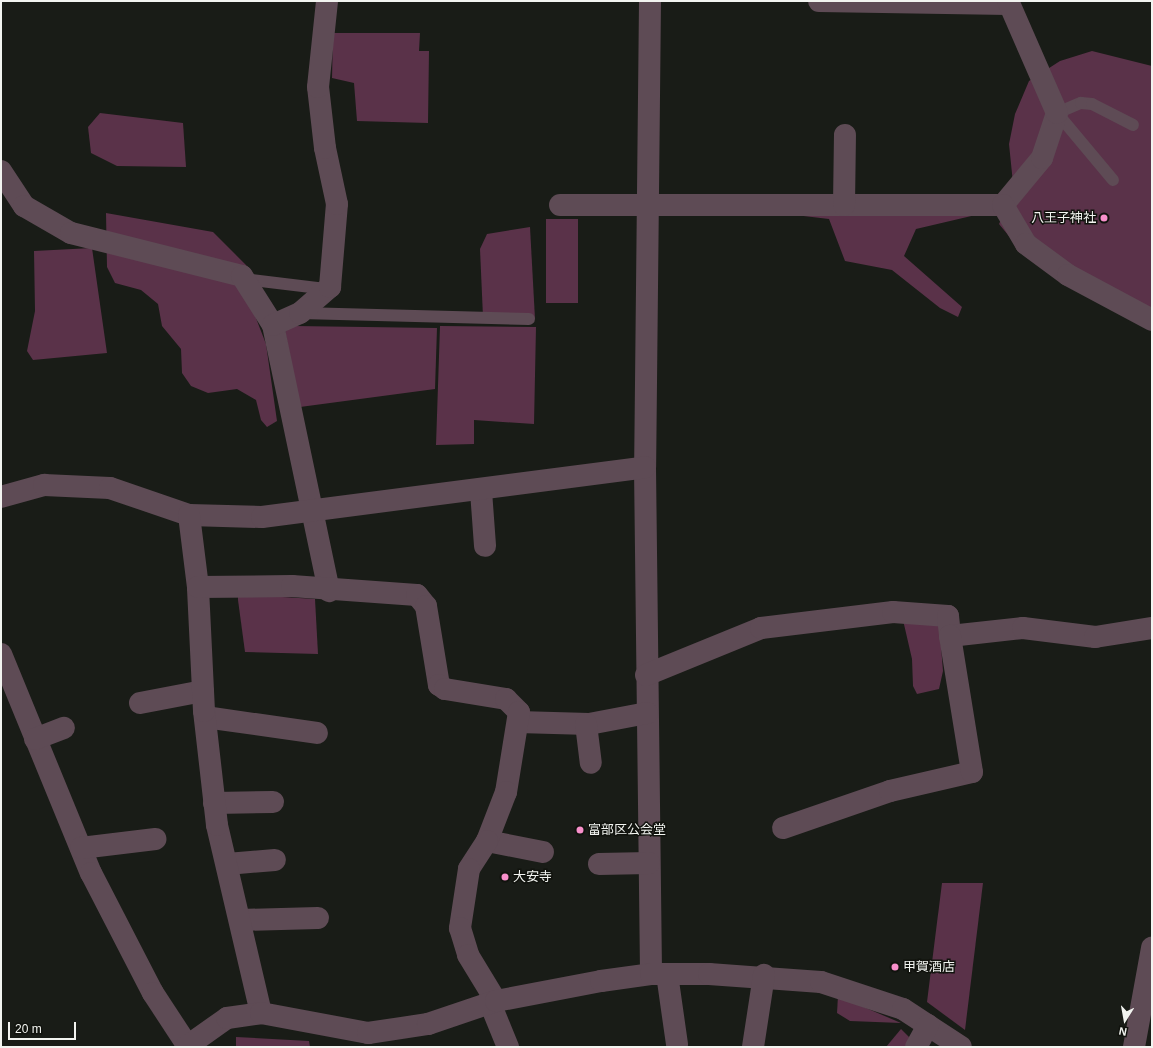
<!DOCTYPE html>
<html>
<head>
<meta charset="utf-8">
<style>
  body { margin:0 }
  #map { position:relative; width:1153px; height:1048px; overflow:hidden; background:#191c17; font-family:Helvetica,"Noto Sans JP",sans-serif }
  div>[style] { position:absolute }
  .green>* { inset:0; background:#5a3249; transform-origin:0 0 }
  .service>* { height:12px; margin:-6px; padding:0 6px; transform-origin:6px; border-radius:6px; background:#5e4b55 }
  .minor>* { height:22px; margin:-11px; padding:0 11px; transform-origin:11px; border-radius:11px; background:#5e4b55 }
  .dots>* { width:11px; height:11px; translate:-50% -50%; box-sizing:border-box; border:2px solid #11130e; border-radius:50% }
  span { translate:-50% -50%; white-space:nowrap; text-align:center; line-height:1.15; -webkit-text-stroke:3px #11130e; paint-order:stroke }
  .poi-label { font-size:13px; color:#f2f4f0 }
  .right { translate:-100% -50%; text-align:right }
  .left { translate:0 -50%; text-align:left }
  .frame { position:absolute; inset:0; border:2px solid #f2f4f0; pointer-events:none }
  .north { position:absolute; left:1105px; top:1000px; width:40px; height:40px; -webkit-text-stroke:3px #11130e; paint-order:stroke; rotate:191deg; font-size:11px; font-weight:700; line-height:16px; text-align:center; color:#f2f4f0 }
  .north::after { content:''; display:block; margin:auto; width:14px; height:18px; background:#f2f4f0; clip-path:polygon(50% 0,100% 100%,50% 72%,0 100%) }
  .scale { position:absolute; left:8px; top:1022px; width:68px; height:18px; box-sizing:border-box; border:2px solid #f2f4f0; border-top:0; padding-left:5px; font-size:12px; line-height:14px; white-space:nowrap; color:#f2f4f0; -webkit-text-stroke:3px #11130e; paint-order:stroke }
</style>
</head>
<body>
<div id="map">
  <div class="green">
    <i style="clip-path:polygon(333px 33px,420px 33px,419px 51px,429px 51px,428px 123px,357px 121px,354px 83px,332px 78px)"></i>
    <i style="clip-path:polygon(1092px 51px,1152px 66px,1152px 322px,1027px 258px,999px 224px,1014px 193px,1009px 144px,1015px 114px,1029px 81px,1060px 61px)"></i>
    <i style="clip-path:polygon(100px 113px,183px 123px,186px 167px,117px 166px,91px 153px,88px 127px)"></i>
    <i style="clip-path:polygon(997px 210px,916px 229px,904px 256px,962px 307px,958px 317px,940px 308px,892px 270px,845px 261px,829px 219px,795px 215px)"></i>
    <i style="clip-path:polygon(106px 213px,213px 232px,250px 269px,247px 295px,266px 344px,277px 421px,267px 427px,261px 420px,256px 400px,237px 389px,208px 393px,191px 386px,182px 373px,181px 349px,162px 326px,158px 304px,141px 290px,115px 283px,107px 267px)"></i>
    <i style="left:546px;top:219px;width:32px;height:84px"></i>
    <i style="clip-path:polygon(530px 227px,535px 319px,483px 317px,480px 249px,487px 234px)"></i>
    <i style="clip-path:polygon(92px 248px,107px 353px,33px 360px,27px 351px,35px 311px,34px 251px)"></i>
    <i style="clip-path:polygon(294px 326px,437px 328px,435px 389px,300px 407px,285px 331px)"></i>
    <i style="clip-path:polygon(440px 326px,536px 327px,534px 424px,474px 420px,474px 444px,436px 445px)"></i>
    <i style="clip-path:polygon(251px 595px,315px 599px,318px 654px,245px 652px,238px 600px,238px 596px)"></i>
    <i style="clip-path:polygon(903px 620px,939px 621px,943px 671px,939px 689px,917px 694px,913px 686px,912px 659px)"></i>
    <i style="clip-path:polygon(942px 883px,983px 883px,965px 1030px,927px 1002px)"></i>
    <i style="clip-path:polygon(838px 996px,901px 1023px,850px 1021px,837px 1013px)"></i>
    <i style="clip-path:polygon(901px 1029px,909px 1037px,908px 1047px,886px 1047px)"></i>
    <i style="clip-path:polygon(236px 1037px,309px 1041px,310px 1047px,236px 1047px)"></i>
  </div>
  <div class="service">
    <i style="left:1113px;top:180px;width:87px;rotate:-129.9deg"></i>
    <i style="left:1057px;top:113px;width:26px;rotate:-23deg"></i>
    <i style="left:1081px;top:103px;width:11px;rotate:5deg"></i>
    <i style="left:1092px;top:104px;width:46px;rotate:27.1deg"></i>
    <i style="left:244px;top:279px;width:84px;rotate:6.9deg"></i>
    <i style="left:301px;top:313px;width:228px;rotate:1.5deg"></i>
  </div>
  <div class="minor">
    <i style="left:650px;top:1px;width:466px;rotate:90.6deg"></i>
    <i style="left:645px;top:467px;width:507px;rotate:89.32deg"></i>
    <i style="left:819px;top:1px;width:189px;rotate:0.9deg"></i>
    <i style="left:1px;top:171px;width:42px;rotate:56.7deg"></i>
    <i style="left:24px;top:206px;width:54px;rotate:29.9deg"></i>
    <i style="left:71px;top:233px;width:176px;rotate:14.1deg"></i>
    <i style="left:242px;top:276px;width:58px;rotate:57.7deg"></i>
    <i style="left:273px;top:325px;width:272px;rotate:78.1deg"></i>
    <i style="left:560px;top:205px;width:443px"></i>
    <i style="left:844px;top:205px;width:70px;rotate:-89.2deg"></i>
    <i style="left:1003px;top:205px;width:61px;rotate:-50.3deg"></i>
    <i style="left:1042px;top:158px;width:47px;rotate:-71.6deg"></i>
    <i style="left:1057px;top:113px;width:122px;rotate:-113.6deg"></i>
    <i style="left:1003px;top:205px;width:45px;rotate:59.5deg"></i>
    <i style="left:1026px;top:244px;width:52px;rotate:36.4deg"></i>
    <i style="left:1068px;top:275px;width:95px;rotate:28.2deg"></i>
    <i style="left:273px;top:325px;width:30px;rotate:-24deg"></i>
    <i style="left:300px;top:313px;width:40px;rotate:-41deg"></i>
    <i style="left:330px;top:287px;width:83px;rotate:-85.2deg"></i>
    <i style="left:337px;top:204px;width:57px;rotate:-102.1deg"></i>
    <i style="left:325px;top:148px;width:61px;rotate:-96.5deg"></i>
    <i style="left:318px;top:87px;width:86px;rotate:-84deg"></i>
    <i style="left:481px;top:491px;width:55px;rotate:85.8deg"></i>
    <i style="left:1px;top:497px;width:45px;rotate:-15.6deg"></i>
    <i style="left:44px;top:485px;width:66px;rotate:2.6deg"></i>
    <i style="left:110px;top:488px;width:83px;rotate:18.9deg"></i>
    <i style="left:189px;top:515px;width:73px;rotate:1.6deg"></i>
    <i style="left:262px;top:517px;width:386px;rotate:-7.4deg"></i>
    <i style="left:189px;top:515px;width:73px;rotate:82.9deg"></i>
    <i style="left:1px;top:654px;width:237px;rotate:67.7deg"></i>
    <i style="left:91px;top:873px;width:135px;rotate:62.7deg"></i>
    <i style="left:153px;top:993px;width:62px;rotate:56.8deg"></i>
    <i style="left:646px;top:675px;width:124px;rotate:-22.2deg"></i>
    <i style="left:761px;top:628px;width:133px;rotate:-6.9deg"></i>
    <i style="left:893px;top:612px;width:55px;rotate:4.2deg"></i>
    <i style="left:948px;top:616px;width:20px;rotate:84deg"></i>
    <i style="left:950px;top:636px;width:73px;rotate:-6.3deg"></i>
    <i style="left:1023px;top:628px;width:73px;rotate:7.1deg"></i>
    <i style="left:1095px;top:637px;width:58px;rotate:-9deg"></i>
    <i style="left:140px;top:703px;width:64px;rotate:-10.8deg"></i>
    <i style="left:205px;top:717px;width:113px;rotate:8.1deg"></i>
    <i style="left:518px;top:722px;width:71px;rotate:1.6deg"></i>
    <i style="left:589px;top:724px;width:59px;rotate:-10.7deg"></i>
    <i style="left:586px;top:724px;width:39px;rotate:83deg"></i>
    <i style="left:35px;top:739px;width:31px;rotate:-21deg"></i>
    <i style="left:214px;top:803px;width:59px;rotate:-1deg"></i>
    <i style="left:783px;top:828px;width:113px;rotate:-19.1deg"></i>
    <i style="left:890px;top:791px;width:84px;rotate:-13deg"></i>
    <i style="left:972px;top:772px;width:138px;rotate:-99.2deg"></i>
    <i style="left:487px;top:841px;width:57px;rotate:11.1deg"></i>
    <i style="left:81px;top:848px;width:75px;rotate:-6.9deg"></i>
    <i style="left:227px;top:864px;width:48px;rotate:-4.8deg"></i>
    <i style="left:599px;top:864px;width:50px;rotate:-1.1deg"></i>
    <i style="left:240px;top:920px;width:78px;rotate:-1.5deg"></i>
    <i style="left:667px;top:974px;width:71px;rotate:81.9deg"></i>
    <i style="left:490px;top:1003px;width:48px;rotate:67.8deg"></i>
    <i style="left:261px;top:1013px;width:193px;rotate:-103.2deg"></i>
    <i style="left:217px;top:825px;width:115px;rotate:-96.5deg"></i>
    <i style="left:204px;top:711px;width:124px;rotate:-92.8deg"></i>
    <i style="left:198px;top:587px;width:94px;rotate:-0.6deg"></i>
    <i style="left:292px;top:586px;width:125px;rotate:4.1deg"></i>
    <i style="left:417px;top:595px;width:14px;rotate:51deg"></i>
    <i style="left:426px;top:606px;width:80px;rotate:80.7deg"></i>
    <i style="left:439px;top:685px;width:7px;rotate:34deg"></i>
    <i style="left:445px;top:689px;width:62px;rotate:9.3deg"></i>
    <i style="left:506px;top:699px;width:18px;rotate:45deg"></i>
    <i style="left:519px;top:712px;width:81px;rotate:99.2deg"></i>
    <i style="left:506px;top:792px;width:53px;rotate:111.2deg"></i>
    <i style="left:487px;top:841px;width:33px;rotate:123deg"></i>
    <i style="left:469px;top:869px;width:60px;rotate:98.7deg"></i>
    <i style="left:460px;top:928px;width:28px;rotate:73deg"></i>
    <i style="left:468px;top:955px;width:54px;rotate:58.7deg"></i>
    <i style="left:186px;top:1047px;width:50px;rotate:-35.3deg"></i>
    <i style="left:227px;top:1018px;width:34px;rotate:-8deg"></i>
    <i style="left:261px;top:1013px;width:109px;rotate:10.6deg"></i>
    <i style="left:368px;top:1033px;width:61px;rotate:-8.5deg"></i>
    <i style="left:428px;top:1024px;width:72px;rotate:-18.7deg"></i>
    <i style="left:496px;top:1001px;width:107px;rotate:-10.8deg"></i>
    <i style="left:601px;top:981px;width:50px;rotate:-8deg"></i>
    <i style="left:651px;top:974px;width:58px"></i>
    <i style="left:709px;top:974px;width:112px;rotate:4.1deg"></i>
    <i style="left:821px;top:982px;width:86px;rotate:18.2deg"></i>
    <i style="left:903px;top:1009px;width:69px;rotate:33.2deg"></i>
    <i style="left:753px;top:1047px;width:73px;rotate:-81.3deg"></i>
    <i style="left:916px;top:1047px;width:25px;rotate:-61deg"></i>
    <i style="left:1134px;top:1047px;width:101px;rotate:-79.7deg"></i>
  </div>
  <div class="dots">
    <i style="left:1104px;top:218px;background:#f890cb"></i>
    <i style="left:580px;top:830px;background:#f890cb"></i>
    <i style="left:505px;top:877px;background:#f890cb"></i>
    <i style="left:895px;top:967px;background:#f890cb"></i>
  </div>
  <div class="poi-label">
    <span class="right" style="left:1096px;top:218px">八王子神社</span>
    <span class="left" style="left:588px;top:830px">富部区公会堂</span>
    <span class="left" style="left:513px;top:877px">大安寺</span>
    <span class="left" style="left:903px;top:967px">甲賀酒店</span>
  </div>
  <div class="frame"></div>
  <div class="north">N</div>
  <div class="scale">20 m</div>
</div>
</body>
</html>
